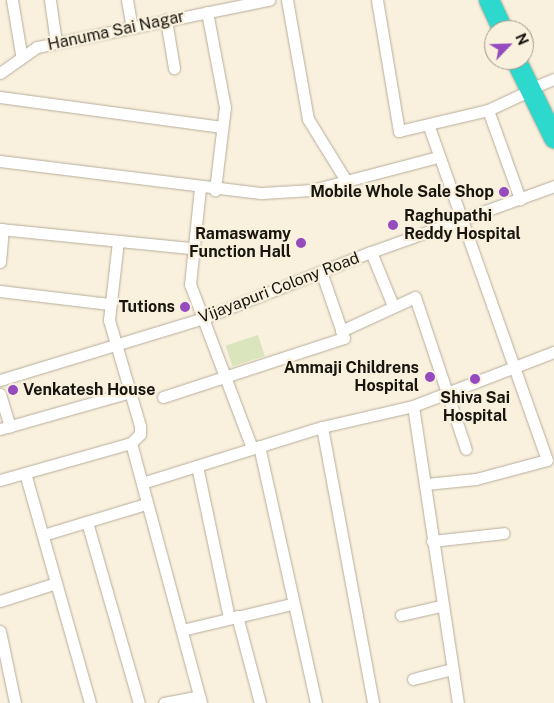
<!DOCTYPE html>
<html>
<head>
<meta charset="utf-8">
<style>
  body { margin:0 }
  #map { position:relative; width:554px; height:703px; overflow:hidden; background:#f9f0dd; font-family:"Public Sans",sans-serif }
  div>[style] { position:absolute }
  .green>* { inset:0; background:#dae4bd; transform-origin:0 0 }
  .roads { filter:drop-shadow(0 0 1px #b6ad9b) drop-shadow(0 0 1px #b6ad9b) }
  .street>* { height:11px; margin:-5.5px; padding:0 5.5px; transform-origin:5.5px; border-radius:5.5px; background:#fff }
  .highway>* { height:20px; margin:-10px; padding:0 10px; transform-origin:10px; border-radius:10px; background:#2dd8cc }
  .dots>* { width:14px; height:14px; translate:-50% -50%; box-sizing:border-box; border:2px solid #f9f0dd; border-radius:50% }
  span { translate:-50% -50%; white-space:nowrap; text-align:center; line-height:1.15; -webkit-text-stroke:4.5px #f9f0dd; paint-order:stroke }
  .street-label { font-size:16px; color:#18150e }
  .poi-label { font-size:16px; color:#18150e; font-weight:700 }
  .right { translate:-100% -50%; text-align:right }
  .left { translate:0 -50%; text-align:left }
  .north { position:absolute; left:484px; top:20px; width:50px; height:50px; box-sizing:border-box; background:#f9f0dd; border:1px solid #9f988a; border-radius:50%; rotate:66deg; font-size:14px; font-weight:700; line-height:20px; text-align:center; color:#18150e }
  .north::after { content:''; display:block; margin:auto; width:18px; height:22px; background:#954bbd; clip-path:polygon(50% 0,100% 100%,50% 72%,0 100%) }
</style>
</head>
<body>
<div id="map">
  <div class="green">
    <i style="left:258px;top:335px;width:22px;height:34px;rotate:72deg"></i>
  </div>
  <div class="roads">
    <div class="street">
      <i style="left:12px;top:0;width:55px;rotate:80.5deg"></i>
      <i style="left:50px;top:0;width:42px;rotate:81.9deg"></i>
      <i style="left:127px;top:0;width:27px;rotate:80deg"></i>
      <i style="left:287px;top:0;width:121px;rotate:80deg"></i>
      <i style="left:308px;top:119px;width:70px;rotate:58.3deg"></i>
      <i style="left:377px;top:0;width:133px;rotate:80.5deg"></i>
      <i style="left:399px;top:131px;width:91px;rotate:-13.3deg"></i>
      <i style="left:488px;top:110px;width:45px;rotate:-24.9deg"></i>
      <i style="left:207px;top:12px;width:97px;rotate:79.3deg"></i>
      <i style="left:225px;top:107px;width:84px;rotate:96.9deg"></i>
      <i style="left:166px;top:20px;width:49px;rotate:80.5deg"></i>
      <i style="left:0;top:73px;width:45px;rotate:-35.1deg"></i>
      <i style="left:37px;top:47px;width:237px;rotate:-11.5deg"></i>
      <i style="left:539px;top:85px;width:16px;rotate:-22deg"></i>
      <i style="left:0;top:97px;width:224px;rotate:7.7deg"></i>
      <i style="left:488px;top:110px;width:95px;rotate:70.2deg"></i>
      <i style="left:0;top:161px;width:264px;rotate:7deg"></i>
      <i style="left:262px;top:193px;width:50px;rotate:-3.4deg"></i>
      <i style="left:312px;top:190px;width:130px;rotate:-14.7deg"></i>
      <i style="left:200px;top:188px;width:97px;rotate:95.9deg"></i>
      <i style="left:190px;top:284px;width:175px;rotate:69.3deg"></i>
      <i style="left:0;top:229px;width:193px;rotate:5.7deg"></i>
      <i style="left:118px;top:241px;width:80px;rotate:96.5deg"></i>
      <i style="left:109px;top:320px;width:110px;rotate:73.7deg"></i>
      <i style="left:140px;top:426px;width:8px;rotate:90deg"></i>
      <i style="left:140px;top:434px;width:13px;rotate:135deg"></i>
      <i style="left:131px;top:443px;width:269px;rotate:74.9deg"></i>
      <i style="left:371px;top:252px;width:58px;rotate:67.8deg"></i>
      <i style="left:0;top:262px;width:33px;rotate:-85deg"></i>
      <i style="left:0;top:291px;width:110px;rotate:6.8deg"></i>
      <i style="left:341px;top:331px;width:81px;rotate:-24.7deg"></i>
      <i style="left:415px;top:297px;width:160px;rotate:71.5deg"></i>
      <i style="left:0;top:380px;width:213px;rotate:-16.9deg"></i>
      <i style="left:204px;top:318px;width:180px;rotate:-21.6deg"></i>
      <i style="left:371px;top:252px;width:195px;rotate:-19.8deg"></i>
      <i style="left:0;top:394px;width:34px;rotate:73deg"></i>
      <i style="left:163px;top:397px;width:190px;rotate:-18.1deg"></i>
      <i style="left:344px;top:338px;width:68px;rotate:-109deg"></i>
      <i style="left:413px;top:406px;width:300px;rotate:81.4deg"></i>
      <i style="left:322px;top:427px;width:281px;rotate:79.5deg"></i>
      <i style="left:0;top:429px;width:132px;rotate:-15.8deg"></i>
      <i style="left:259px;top:446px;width:263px;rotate:77.5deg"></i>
      <i style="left:197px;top:466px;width:155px;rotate:78.1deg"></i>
      <i style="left:25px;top:473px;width:239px;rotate:74.2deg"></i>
      <i style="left:0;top:480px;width:136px;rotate:-15.8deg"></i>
      <i style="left:142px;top:483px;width:189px;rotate:-17.3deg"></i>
      <i style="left:322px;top:427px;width:93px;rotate:-13deg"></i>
      <i style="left:413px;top:406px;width:151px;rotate:-21deg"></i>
      <i style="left:426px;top:484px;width:50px;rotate:-5.7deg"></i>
      <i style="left:476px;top:479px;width:73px;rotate:-15deg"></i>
      <i style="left:547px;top:460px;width:353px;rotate:-109.5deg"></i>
      <i style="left:87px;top:522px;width:188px;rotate:74deg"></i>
      <i style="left:43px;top:535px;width:108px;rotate:-16.8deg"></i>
      <i style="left:432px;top:541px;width:72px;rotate:-6.3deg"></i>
      <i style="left:0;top:601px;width:59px;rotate:-17.8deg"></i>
      <i style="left:401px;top:615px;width:41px;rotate:-12.7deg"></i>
      <i style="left:237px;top:616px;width:90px;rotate:75.2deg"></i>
      <i style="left:182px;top:630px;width:112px;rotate:-13.4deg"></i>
      <i style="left:0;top:631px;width:74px;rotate:78.2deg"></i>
      <i style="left:413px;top:679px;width:40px;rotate:-14.4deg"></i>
      <i style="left:164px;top:703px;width:36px;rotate:-11deg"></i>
    </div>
    <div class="highway">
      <i style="left:489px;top:0;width:33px;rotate:65deg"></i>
      <i style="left:516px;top:60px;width:87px;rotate:64deg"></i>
    </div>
  </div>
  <div class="dots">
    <i style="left:504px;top:192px;background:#954bbd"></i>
    <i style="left:393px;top:225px;background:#954bbd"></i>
    <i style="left:301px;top:243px;background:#954bbd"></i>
    <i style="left:185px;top:307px;background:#954bbd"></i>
    <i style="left:430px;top:377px;background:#954bbd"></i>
    <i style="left:475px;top:379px;background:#954bbd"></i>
    <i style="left:13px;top:390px;background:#954bbd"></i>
  </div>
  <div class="street-label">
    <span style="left:116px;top:31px;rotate:-12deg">Hanuma Sai Nagar</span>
    <span style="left:279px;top:288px;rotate:-21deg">Vijayapuri Colony Road</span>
  </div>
  <div class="poi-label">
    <span class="right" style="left:494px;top:192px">Mobile Whole Sale Shop</span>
    <span class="left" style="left:404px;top:225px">Raghupathi<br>Reddy Hospital</span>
    <span class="right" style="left:291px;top:243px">Ramaswamy<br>Function Hall</span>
    <span class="right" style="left:175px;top:307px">Tutions</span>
    <span class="right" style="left:419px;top:377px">Ammaji Childrens<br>Hospital</span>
    <span class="left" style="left:23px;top:390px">Venkatesh House</span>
    <span style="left:475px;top:407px">Shiva Sai<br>Hospital</span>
  </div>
  <div class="north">N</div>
</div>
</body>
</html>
